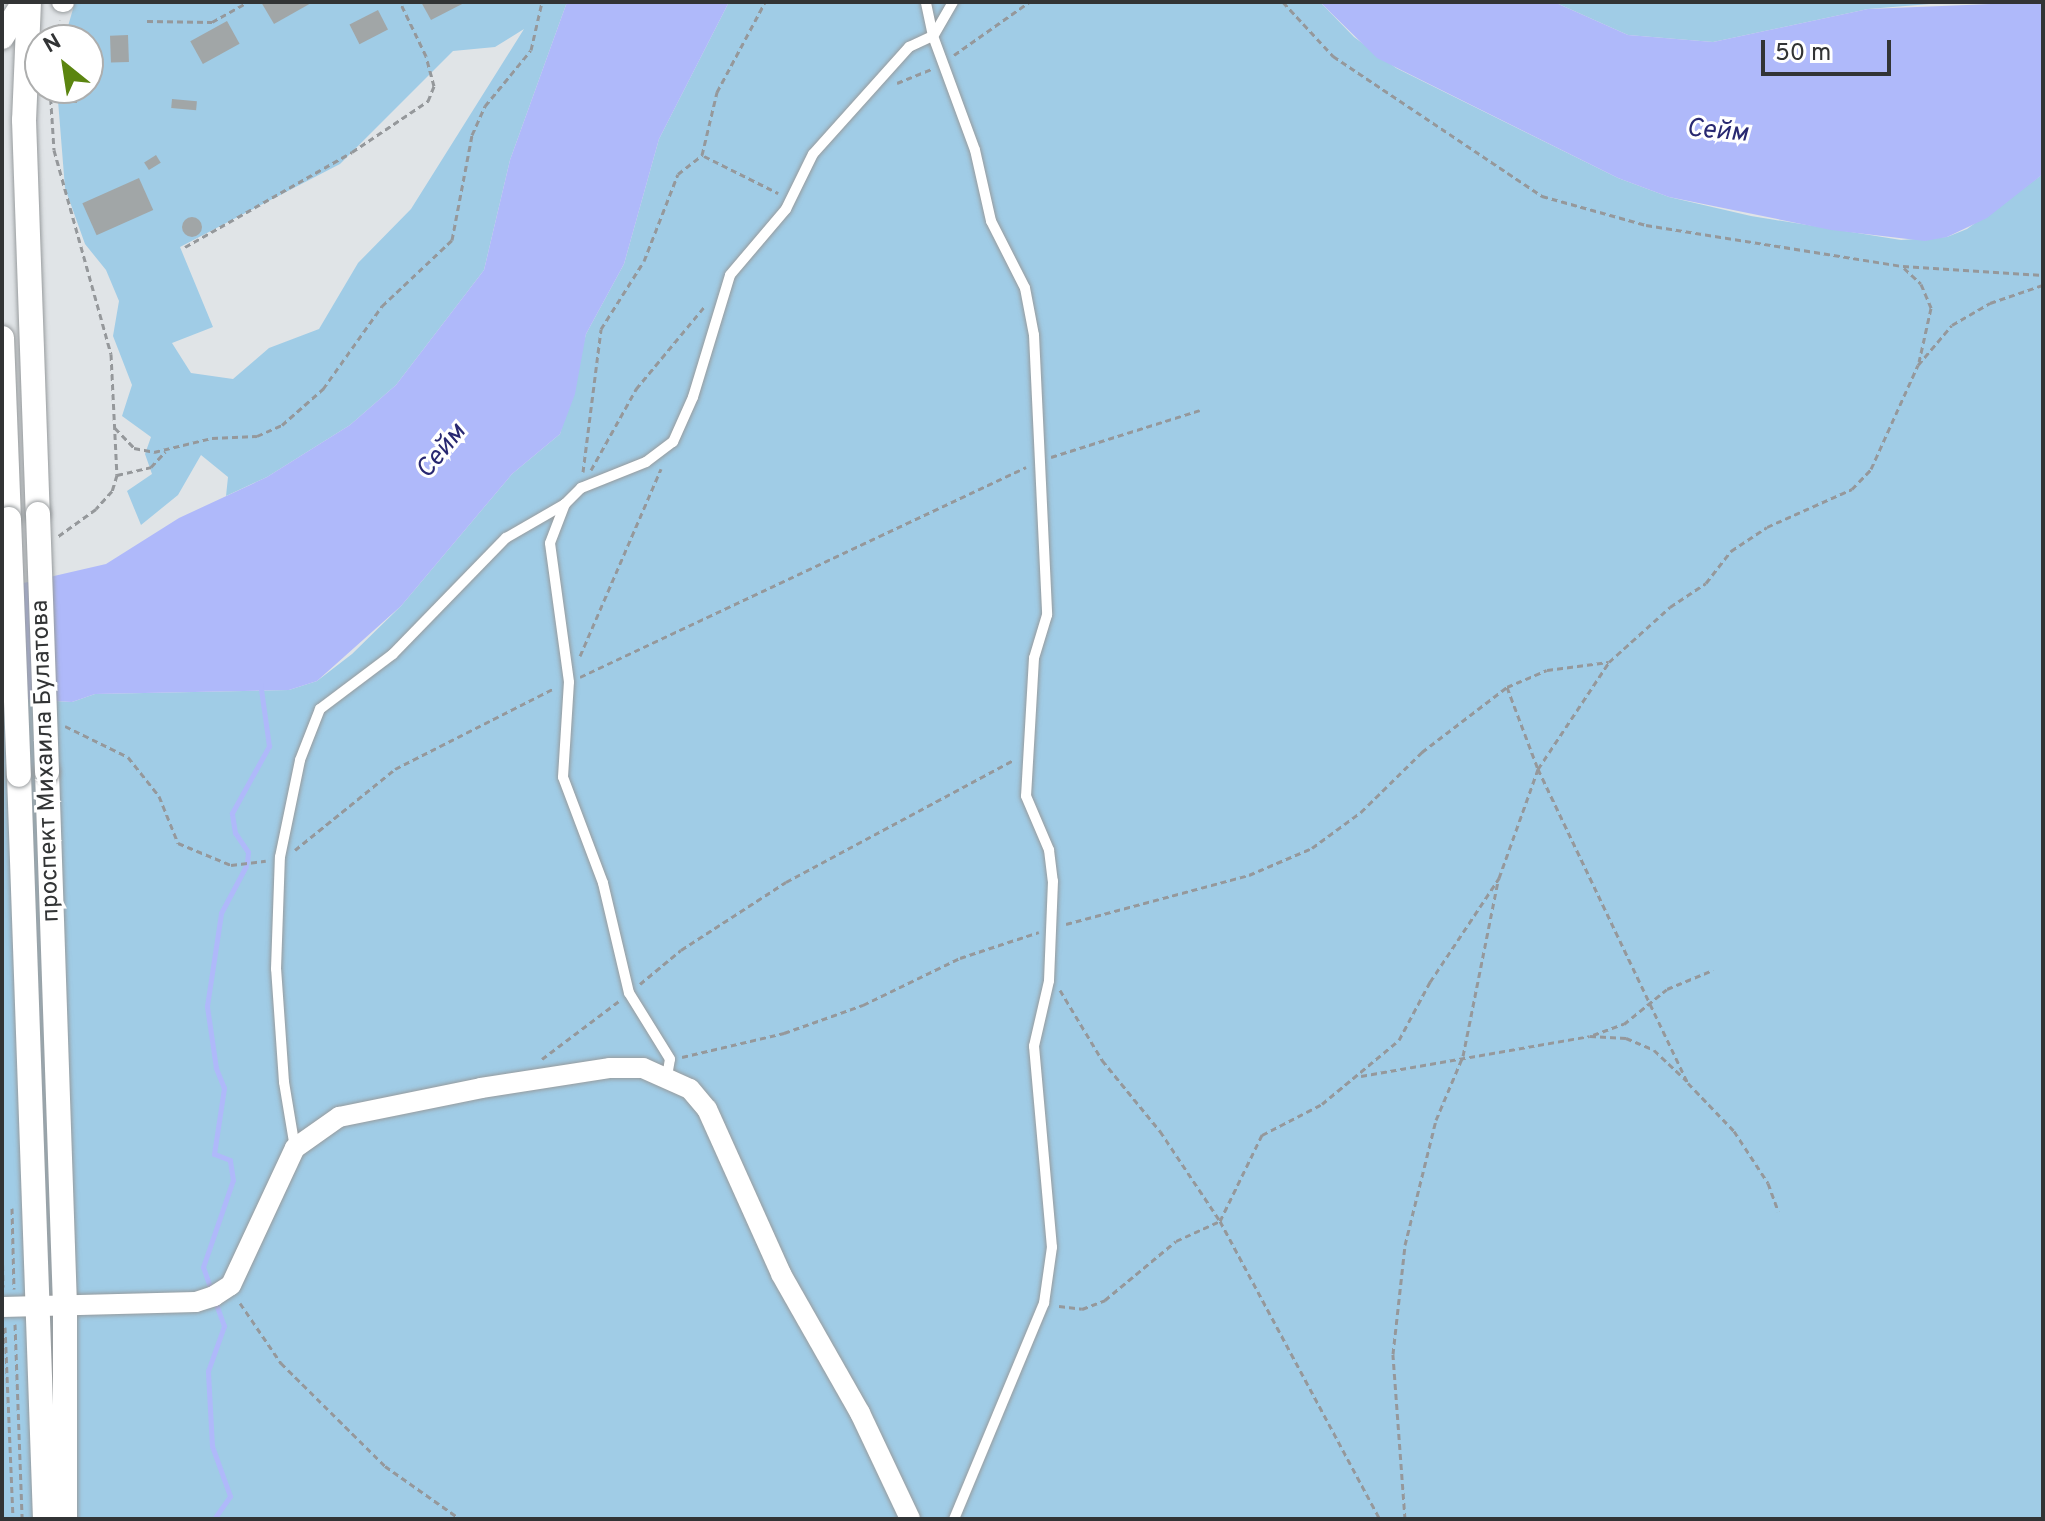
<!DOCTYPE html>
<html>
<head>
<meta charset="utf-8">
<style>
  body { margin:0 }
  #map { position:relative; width:2045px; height:1521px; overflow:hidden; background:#e0e4e7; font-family:Overpass,sans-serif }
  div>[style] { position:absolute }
  .green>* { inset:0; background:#a0cce6 }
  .water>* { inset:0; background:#afb9fa }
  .stream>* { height:5px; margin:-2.5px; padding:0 2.5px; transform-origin:2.5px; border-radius:2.5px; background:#afb9fa }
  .building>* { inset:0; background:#a1a6a7; transform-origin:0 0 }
  .round { border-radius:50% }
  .path>* { height:3px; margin-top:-1.5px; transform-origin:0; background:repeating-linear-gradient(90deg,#95989b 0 6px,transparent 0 10px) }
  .roads { filter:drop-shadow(0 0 2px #979b9d) drop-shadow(0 0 2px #979b9d) }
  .service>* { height:10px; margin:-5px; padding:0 5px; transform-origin:5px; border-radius:5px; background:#fff }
  .minor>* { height:20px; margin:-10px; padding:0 10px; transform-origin:10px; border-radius:10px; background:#fff }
  .tertiary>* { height:24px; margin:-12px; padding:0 12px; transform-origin:12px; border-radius:12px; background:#fff }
  .bridges { filter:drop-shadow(0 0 2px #979b9d) drop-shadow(0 0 2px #979b9d) }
  .tertiary-bridge>* { height:24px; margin:-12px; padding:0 12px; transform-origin:12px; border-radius:12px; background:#fff }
  span { translate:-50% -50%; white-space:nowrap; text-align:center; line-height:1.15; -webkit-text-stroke:6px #fff; paint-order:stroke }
  .street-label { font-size:24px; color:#323435 }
  .water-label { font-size:26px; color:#282871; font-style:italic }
  .frame { position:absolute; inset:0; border:4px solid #323435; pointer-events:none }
  .north { position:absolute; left:24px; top:24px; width:80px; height:80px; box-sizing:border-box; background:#fff; border:2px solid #adaeae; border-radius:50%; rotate:330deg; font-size:22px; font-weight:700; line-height:32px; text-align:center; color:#323435 }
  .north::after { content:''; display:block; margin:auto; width:28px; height:36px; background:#5b8510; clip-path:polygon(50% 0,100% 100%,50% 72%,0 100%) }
  .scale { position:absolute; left:1761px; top:40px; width:130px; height:36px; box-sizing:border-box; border:4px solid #323435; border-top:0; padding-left:10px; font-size:24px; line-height:28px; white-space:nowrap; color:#323435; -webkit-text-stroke:6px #fff; paint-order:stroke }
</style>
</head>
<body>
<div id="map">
  <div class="green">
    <i style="clip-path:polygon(evenodd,75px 2px,567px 2px,510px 160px,484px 270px,396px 385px,350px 425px,267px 477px,226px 496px,228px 477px,201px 455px,178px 495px,141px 525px,127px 491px,152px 474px,145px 454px,151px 437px,122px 416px,132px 385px,113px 336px,119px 301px,106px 270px,85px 244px,65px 188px,57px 88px,88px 88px,88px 40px,64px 40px,75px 2px,524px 29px,411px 209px,358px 263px,319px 329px,269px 348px,233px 379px,191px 373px,172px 343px,213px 327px,180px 247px,340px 164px,453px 51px,495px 47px,524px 29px)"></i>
    <i style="clip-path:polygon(729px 2px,1320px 2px,1354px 37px,1396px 68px,1618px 178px,1669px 197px,1751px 216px,1901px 240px,1947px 237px,1967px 229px,2043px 174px,2043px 1519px,2px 1519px,2px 698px,72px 702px,95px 694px,289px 690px,317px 681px,352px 654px,401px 606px,512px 474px,560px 434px,586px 334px,624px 264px,659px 139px)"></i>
    <i style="clip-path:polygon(1554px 2px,1955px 2px,1868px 9px,1713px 42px,1628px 35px)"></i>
  </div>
  <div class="water">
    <i style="clip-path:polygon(567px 2px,729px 2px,659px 139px,624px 264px,586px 334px,575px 394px,560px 434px,512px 474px,401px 606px,317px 681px,289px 690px,95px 694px,72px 702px,2px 698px,2px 588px,106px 564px,179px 518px,267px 477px,350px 425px,396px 385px,484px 270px,510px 160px)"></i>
    <i style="clip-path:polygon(1320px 2px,1554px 2px,1628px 35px,1713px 42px,1868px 9px,2043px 2px,2043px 174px,1987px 218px,1947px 237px,1925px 241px,1831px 230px,1669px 197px,1618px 178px,1377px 58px)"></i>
  </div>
  <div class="stream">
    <i style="left:247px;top:862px;width:10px;rotate:-84deg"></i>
    <i style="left:248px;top:852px;width:23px;rotate:-124deg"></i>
    <i style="left:235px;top:833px;width:20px;rotate:-99deg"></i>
    <i style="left:232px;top:813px;width:77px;rotate:-61.1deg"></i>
    <i style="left:269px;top:746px;width:65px;rotate:-98deg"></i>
    <i style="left:211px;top:1290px;width:24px;rotate:-109deg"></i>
    <i style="left:203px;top:1267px;width:92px;rotate:-71deg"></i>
    <i style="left:233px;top:1180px;width:20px;rotate:-99deg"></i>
    <i style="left:230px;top:1160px;width:17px;rotate:-159deg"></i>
    <i style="left:214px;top:1154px;width:67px;rotate:-81.4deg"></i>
    <i style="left:224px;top:1088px;width:22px;rotate:-112deg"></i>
    <i style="left:216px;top:1068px;width:63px;rotate:-98.3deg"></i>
    <i style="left:207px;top:1006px;width:94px;rotate:-81.4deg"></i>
    <i style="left:221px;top:913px;width:53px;rotate:-62deg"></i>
    <i style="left:214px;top:1519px;width:28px;rotate:-55deg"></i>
    <i style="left:230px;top:1496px;width:53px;rotate:-109.8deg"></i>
    <i style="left:212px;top:1446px;width:75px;rotate:-93.1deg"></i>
    <i style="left:208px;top:1371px;width:48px;rotate:-70.4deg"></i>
    <i style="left:224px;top:1326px;width:27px;rotate:-110deg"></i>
  </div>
  <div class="building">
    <i style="clip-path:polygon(261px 2px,313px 2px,274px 24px)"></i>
    <i style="clip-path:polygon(421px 2px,466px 2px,431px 20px)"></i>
    <i style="left:378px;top:10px;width:22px;height:32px;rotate:63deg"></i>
    <i style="left:227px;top:21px;width:26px;height:42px;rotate:61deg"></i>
    <i style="left:128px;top:35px;width:27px;height:18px;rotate:88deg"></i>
    <i style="left:63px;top:88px;width:14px;height:15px"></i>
    <i style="left:172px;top:99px;width:25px;height:9px;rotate:5deg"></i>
    <i style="left:156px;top:155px;width:9px;height:14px;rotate:58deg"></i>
    <i style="left:139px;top:178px;width:35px;height:62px;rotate:66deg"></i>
    <i class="round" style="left:182px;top:217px;width:20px;height:20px"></i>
  </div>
  <div class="path">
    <i style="left:1283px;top:2px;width:74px;rotate:47.2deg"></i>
    <i style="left:1333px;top:56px;width:252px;rotate:33.8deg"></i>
    <i style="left:1542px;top:196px;width:108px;rotate:15.6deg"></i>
    <i style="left:1646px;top:225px;width:260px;rotate:9.1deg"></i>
    <i style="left:1903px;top:266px;width:140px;rotate:3.7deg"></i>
    <i style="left:147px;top:21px;width:65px;rotate:0.9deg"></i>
    <i style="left:212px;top:22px;width:41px;rotate:-29.1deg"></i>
    <i style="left:57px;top:40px;width:20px;rotate:-79deg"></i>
    <i style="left:954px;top:55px;width:92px;rotate:-35.2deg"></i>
    <i style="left:897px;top:83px;width:37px;rotate:-22deg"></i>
    <i style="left:50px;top:88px;width:62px;rotate:86.3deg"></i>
    <i style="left:54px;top:150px;width:212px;rotate:74.4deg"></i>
    <i style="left:111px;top:354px;width:121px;rotate:87.2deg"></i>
    <i style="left:117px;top:475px;width:17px;rotate:107deg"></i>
    <i style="left:112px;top:491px;width:24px;rotate:132deg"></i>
    <i style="left:96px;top:509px;width:48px;rotate:144.3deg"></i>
    <i style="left:704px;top:156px;width:83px;rotate:26.6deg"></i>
    <i style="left:185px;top:247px;width:192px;rotate:-29.6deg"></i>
    <i style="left:352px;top:152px;width:92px;rotate:-33.9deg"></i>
    <i style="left:428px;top:101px;width:16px;rotate:-68deg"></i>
    <i style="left:434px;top:86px;width:31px;rotate:-105deg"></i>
    <i style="left:426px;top:56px;width:60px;rotate:-115.7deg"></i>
    <i style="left:1904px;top:268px;width:23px;rotate:43deg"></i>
    <i style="left:1921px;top:284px;width:26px;rotate:67deg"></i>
    <i style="left:1931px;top:308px;width:55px;rotate:102.5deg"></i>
    <i style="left:115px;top:428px;width:28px;rotate:46deg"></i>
    <i style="left:134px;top:448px;width:20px;rotate:11deg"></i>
    <i style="left:154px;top:452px;width:60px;rotate:-13.6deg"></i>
    <i style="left:212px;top:438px;width:45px;rotate:-2.5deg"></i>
    <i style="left:257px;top:436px;width:27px;rotate:-24deg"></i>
    <i style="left:282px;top:425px;width:55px;rotate:-41.3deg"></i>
    <i style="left:323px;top:389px;width:102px;rotate:-54.6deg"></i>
    <i style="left:382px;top:306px;width:96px;rotate:-43.3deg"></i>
    <i style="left:452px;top:240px;width:107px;rotate:-79.2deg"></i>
    <i style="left:472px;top:135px;width:32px;rotate:-66deg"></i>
    <i style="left:485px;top:106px;width:72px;rotate:-50.6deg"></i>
    <i style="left:531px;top:50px;width:49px;rotate:-77.1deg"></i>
    <i style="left:1051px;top:457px;width:156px;rotate:-17.5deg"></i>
    <i style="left:591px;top:470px;width:93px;rotate:-60.9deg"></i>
    <i style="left:636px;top:389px;width:108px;rotate:-50.3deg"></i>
    <i style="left:583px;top:472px;width:144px;rotate:-82.8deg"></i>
    <i style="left:601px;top:329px;width:80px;rotate:-57.7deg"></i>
    <i style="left:644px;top:261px;width:93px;rotate:-68.7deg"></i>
    <i style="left:678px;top:174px;width:31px;rotate:-38deg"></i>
    <i style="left:702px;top:155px;width:65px;rotate:-76.6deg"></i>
    <i style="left:717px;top:92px;width:102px;rotate:-61.9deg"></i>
    <i style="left:117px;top:475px;width:35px;rotate:-13deg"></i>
    <i style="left:151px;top:467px;width:21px;rotate:-47deg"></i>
    <i style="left:580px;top:656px;width:204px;rotate:-66.6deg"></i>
    <i style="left:580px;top:677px;width:493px;rotate:-25.2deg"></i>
    <i style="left:1507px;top:687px;width:88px;rotate:69.3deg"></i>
    <i style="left:1538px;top:769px;width:348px;rotate:64.5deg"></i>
    <i style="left:1688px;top:1083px;width:66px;rotate:46.2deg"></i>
    <i style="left:1734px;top:1131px;width:62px;rotate:56.8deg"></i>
    <i style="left:1768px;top:1183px;width:30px;rotate:70deg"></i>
    <i style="left:65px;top:726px;width:70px;rotate:26.2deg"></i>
    <i style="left:128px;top:757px;width:50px;rotate:51.5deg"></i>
    <i style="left:159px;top:796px;width:51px;rotate:68deg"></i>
    <i style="left:178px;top:843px;width:57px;rotate:22.5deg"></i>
    <i style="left:231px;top:865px;width:35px;rotate:-7deg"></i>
    <i style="left:295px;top:850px;width:129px;rotate:-39deg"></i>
    <i style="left:395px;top:769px;width:179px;rotate:-26.9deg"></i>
    <i style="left:1066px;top:924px;width:189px;rotate:-15deg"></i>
    <i style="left:1249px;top:875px;width:69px;rotate:-23.2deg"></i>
    <i style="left:1312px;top:848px;width:61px;rotate:-36.3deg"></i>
    <i style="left:1361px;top:812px;width:86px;rotate:-44.5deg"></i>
    <i style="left:1422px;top:752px;width:107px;rotate:-37.4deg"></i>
    <i style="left:1507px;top:687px;width:43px;rotate:-23deg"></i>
    <i style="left:1547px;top:670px;width:62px;rotate:-7.5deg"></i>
    <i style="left:640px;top:984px;width:53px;rotate:-39.7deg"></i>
    <i style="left:681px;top:950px;width:125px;rotate:-32.9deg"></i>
    <i style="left:786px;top:882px;width:259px;rotate:-28.2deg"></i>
    <i style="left:1060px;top:990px;width:82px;rotate:59deg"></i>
    <i style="left:1102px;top:1060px;width:92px;rotate:50.8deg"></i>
    <i style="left:1160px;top:1131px;width:108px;rotate:56.3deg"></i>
    <i style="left:1220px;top:1221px;width:338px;rotate:61.8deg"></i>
    <i style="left:1593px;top:1035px;width:33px;rotate:-20deg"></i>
    <i style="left:1624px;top:1024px;width:55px;rotate:-39.1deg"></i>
    <i style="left:1667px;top:989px;width:50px;rotate:-22.4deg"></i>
    <i style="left:682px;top:1057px;width:105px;rotate:-13.2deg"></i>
    <i style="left:784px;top:1033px;width:84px;rotate:-19.5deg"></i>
    <i style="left:863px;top:1005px;width:108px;rotate:-25.9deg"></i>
    <i style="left:960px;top:958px;width:83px;rotate:-18.2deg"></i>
    <i style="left:542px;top:1059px;width:96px;rotate:-37deg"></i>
    <i style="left:1361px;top:1076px;width:232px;rotate:-9.9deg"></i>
    <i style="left:1590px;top:1036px;width:36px;rotate:3deg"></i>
    <i style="left:1626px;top:1038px;width:30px;rotate:23deg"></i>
    <i style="left:1654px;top:1050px;width:45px;rotate:43.2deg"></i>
    <i style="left:12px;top:1208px;width:81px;rotate:88.6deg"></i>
    <i style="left:2px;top:1235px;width:52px;rotate:88.9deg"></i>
    <i style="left:240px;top:1303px;width:73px;rotate:55.7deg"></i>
    <i style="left:281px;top:1363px;width:146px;rotate:44.7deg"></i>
    <i style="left:385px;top:1466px;width:92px;rotate:35.2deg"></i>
    <i style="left:1059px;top:1306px;width:23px;rotate:7deg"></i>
    <i style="left:1082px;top:1309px;width:25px;rotate:-21deg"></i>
    <i style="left:1105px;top:1300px;width:92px;rotate:-39.7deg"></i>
    <i style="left:1176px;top:1241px;width:48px;rotate:-24.4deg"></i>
    <i style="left:1220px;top:1221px;width:96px;rotate:-64deg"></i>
    <i style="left:1262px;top:1135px;width:68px;rotate:-27.3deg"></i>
    <i style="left:1322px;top:1104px;width:100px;rotate:-39.7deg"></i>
    <i style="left:1399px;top:1040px;width:66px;rotate:-61.9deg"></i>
    <i style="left:1430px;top:982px;width:125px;rotate:-56.4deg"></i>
    <i style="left:1499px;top:878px;width:116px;rotate:-70.3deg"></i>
    <i style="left:1538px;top:769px;width:128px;rotate:-56.4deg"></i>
    <i style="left:1609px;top:662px;width:82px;rotate:-42deg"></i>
    <i style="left:1670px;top:607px;width:43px;rotate:-33.7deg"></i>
    <i style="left:1706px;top:583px;width:41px;rotate:-52deg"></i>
    <i style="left:1731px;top:551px;width:43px;rotate:-33.7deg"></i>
    <i style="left:1767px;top:527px;width:93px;rotate:-24.1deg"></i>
    <i style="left:1852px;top:489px;width:28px;rotate:-46deg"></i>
    <i style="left:1871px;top:469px;width:114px;rotate:-65.7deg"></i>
    <i style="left:1918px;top:365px;width:52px;rotate:-49.6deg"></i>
    <i style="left:1952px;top:325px;width:44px;rotate:-30.1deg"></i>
    <i style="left:1990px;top:303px;width:56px;rotate:-18.8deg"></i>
    <i style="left:15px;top:1324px;width:195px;rotate:87.9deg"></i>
    <i style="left:5px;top:1327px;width:192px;rotate:87.6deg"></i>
    <i style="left:1405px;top:1519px;width:165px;rotate:-94.2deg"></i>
    <i style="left:1393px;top:1354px;width:110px;rotate:-83.7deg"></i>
    <i style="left:1405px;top:1245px;width:129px;rotate:-76.1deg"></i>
    <i style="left:1436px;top:1120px;width:69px;rotate:-67.1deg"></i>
    <i style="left:1463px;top:1056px;width:178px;rotate:-78.7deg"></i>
  </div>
  <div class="roads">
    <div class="service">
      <i style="left:953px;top:2px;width:39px;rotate:120deg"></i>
      <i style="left:933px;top:36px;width:121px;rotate:69.8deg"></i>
      <i style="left:975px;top:150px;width:73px;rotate:77.3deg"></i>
      <i style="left:991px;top:221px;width:75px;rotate:63.1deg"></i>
      <i style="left:1025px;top:288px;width:48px;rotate:79.2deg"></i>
      <i style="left:1034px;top:335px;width:280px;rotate:87.3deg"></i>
      <i style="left:1047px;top:615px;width:45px;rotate:106.8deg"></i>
      <i style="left:1034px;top:658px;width:138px;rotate:93.3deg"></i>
      <i style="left:1026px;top:796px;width:59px;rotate:66.9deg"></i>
      <i style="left:1049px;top:850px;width:31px;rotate:83deg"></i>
      <i style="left:1053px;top:881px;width:100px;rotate:92.3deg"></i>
      <i style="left:1049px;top:981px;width:67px;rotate:103deg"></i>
      <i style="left:1034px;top:1046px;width:202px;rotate:84.9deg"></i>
      <i style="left:1052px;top:1247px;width:57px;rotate:98.1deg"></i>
      <i style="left:1044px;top:1303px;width:234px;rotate:112.6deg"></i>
      <i style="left:667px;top:1076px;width:17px;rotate:-80deg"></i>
      <i style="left:670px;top:1059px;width:78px;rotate:-121.8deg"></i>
      <i style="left:629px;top:993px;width:113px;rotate:-103.3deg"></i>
      <i style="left:603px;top:883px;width:113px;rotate:-110.7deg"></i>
      <i style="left:563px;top:777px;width:95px;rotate:-86.4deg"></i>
      <i style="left:569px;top:682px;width:140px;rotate:-97.8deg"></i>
      <i style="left:550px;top:543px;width:42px;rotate:-69deg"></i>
      <i style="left:565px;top:504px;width:23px;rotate:-45deg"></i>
      <i style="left:581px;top:488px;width:70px;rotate:-21.8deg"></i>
      <i style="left:646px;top:462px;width:34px;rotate:-37deg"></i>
      <i style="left:673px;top:442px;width:49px;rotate:-66deg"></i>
      <i style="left:693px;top:397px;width:127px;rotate:-73.1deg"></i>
      <i style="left:730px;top:275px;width:87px;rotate:-49.7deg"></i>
      <i style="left:786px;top:209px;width:61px;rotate:-63.9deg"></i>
      <i style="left:813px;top:154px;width:144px;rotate:-48.1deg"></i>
      <i style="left:909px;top:47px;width:26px;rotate:-25deg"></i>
      <i style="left:933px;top:36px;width:35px;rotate:-102deg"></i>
      <i style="left:295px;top:1148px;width:67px;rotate:-99.5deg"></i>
      <i style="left:284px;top:1082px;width:113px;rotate:-94deg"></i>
      <i style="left:276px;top:969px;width:112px;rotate:-88deg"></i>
      <i style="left:280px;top:857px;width:99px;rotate:-78.3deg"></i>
      <i style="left:300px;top:760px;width:55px;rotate:-68.6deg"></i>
      <i style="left:320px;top:709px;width:91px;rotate:-37deg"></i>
      <i style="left:393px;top:654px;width:162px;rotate:-45.8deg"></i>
      <i style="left:506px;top:538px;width:68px;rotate:-30deg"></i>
    </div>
    <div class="minor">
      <i style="left:62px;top:2px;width:2px"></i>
      <i style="left:2px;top:1307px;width:194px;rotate:-1.5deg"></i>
      <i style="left:196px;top:1302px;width:19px;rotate:-18deg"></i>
      <i style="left:214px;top:1296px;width:20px;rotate:-33deg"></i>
      <i style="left:231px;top:1285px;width:151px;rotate:-65deg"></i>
      <i style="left:295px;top:1148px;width:54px;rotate:-35.2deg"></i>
      <i style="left:339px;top:1117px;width:145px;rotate:-11.5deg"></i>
      <i style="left:481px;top:1088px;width:131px;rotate:-8.8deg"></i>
      <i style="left:610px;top:1068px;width:33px"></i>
      <i style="left:643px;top:1068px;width:51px;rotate:24.1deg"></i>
      <i style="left:690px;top:1089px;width:26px;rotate:50deg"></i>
      <i style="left:707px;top:1109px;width:181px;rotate:65.8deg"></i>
      <i style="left:781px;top:1274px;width:160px;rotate:60.4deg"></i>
      <i style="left:860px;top:1413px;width:117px;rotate:64.7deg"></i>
    </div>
    <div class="tertiary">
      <i style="left:29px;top:2px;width:118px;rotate:92.4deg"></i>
      <i style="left:24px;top:120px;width:394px;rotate:88deg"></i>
      <i style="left:2px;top:37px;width:41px;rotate:-57.8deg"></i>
      <i style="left:2px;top:338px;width:181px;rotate:87.8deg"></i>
      <i style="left:47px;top:772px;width:534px;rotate:88.07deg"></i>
      <i style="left:65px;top:1306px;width:213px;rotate:90deg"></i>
      <i style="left:19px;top:775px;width:744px;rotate:88deg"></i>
    </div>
  </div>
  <div class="bridges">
    <div class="tertiary-bridge">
      <i style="left:38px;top:514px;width:258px;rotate:88deg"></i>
      <i style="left:9px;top:519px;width:256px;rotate:87.8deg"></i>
    </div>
  </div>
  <div class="street-label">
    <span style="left:47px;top:761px;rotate:-92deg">проспект Михаила Булатова</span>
  </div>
  <div class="water-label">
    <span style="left:1717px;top:132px;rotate:5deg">Сейм</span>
    <span style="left:442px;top:452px;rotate:-51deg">Сейм</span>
  </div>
  <div class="frame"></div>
  <div class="north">N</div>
  <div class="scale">50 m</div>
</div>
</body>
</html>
